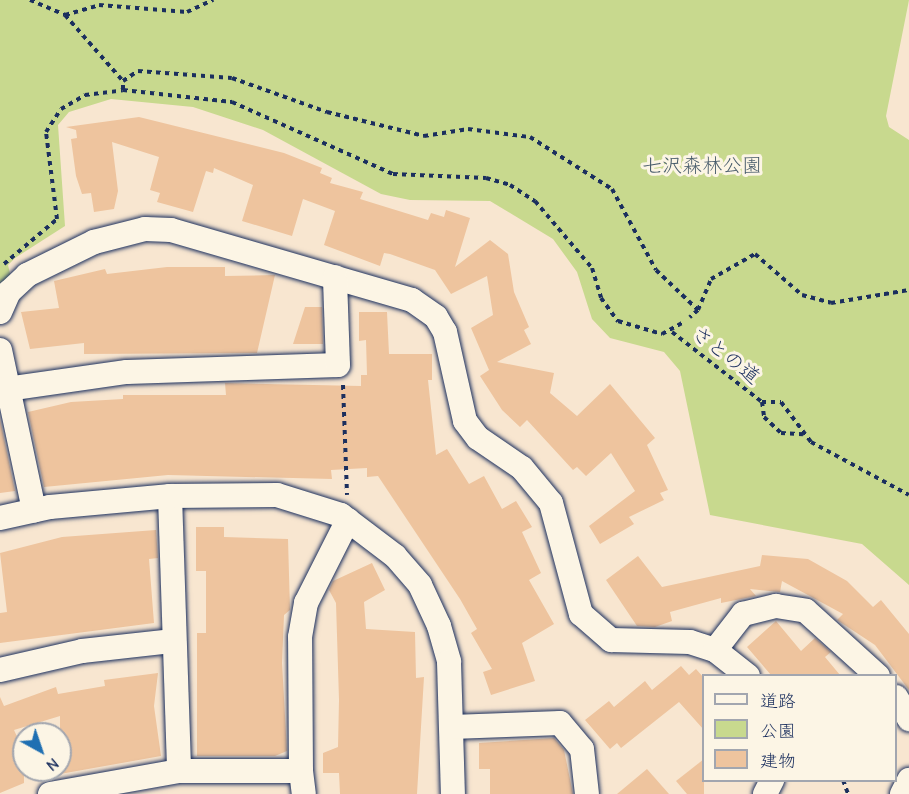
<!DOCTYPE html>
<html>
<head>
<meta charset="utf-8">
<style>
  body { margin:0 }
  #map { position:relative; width:909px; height:794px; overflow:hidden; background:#f8e6d0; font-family:"Comic Neue","Klee One",sans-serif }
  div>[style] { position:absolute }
  .green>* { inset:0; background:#c8d98e }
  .building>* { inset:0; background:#eec49e }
  .path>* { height:4px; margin-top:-2px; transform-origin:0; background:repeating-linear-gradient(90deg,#1b2f5e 0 4.5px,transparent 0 9px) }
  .roads { filter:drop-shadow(0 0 2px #1b2f5e) drop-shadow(0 0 2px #1b2f5e) }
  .minor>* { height:24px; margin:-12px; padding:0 12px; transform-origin:12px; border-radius:12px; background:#fcf5e5 }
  span { translate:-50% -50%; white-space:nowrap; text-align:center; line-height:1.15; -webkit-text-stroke:6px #fcf5e5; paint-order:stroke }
  .park-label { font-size:20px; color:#465a6a }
  .street-label { font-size:20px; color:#1b2f5e }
  .legend { position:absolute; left:702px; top:674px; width:195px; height:108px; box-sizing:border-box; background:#fcf5e5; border:2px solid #a2a6af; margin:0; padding:8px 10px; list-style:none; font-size:18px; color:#1b2f5e }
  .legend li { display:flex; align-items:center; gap:12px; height:30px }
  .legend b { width:30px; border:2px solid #a2a6af }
  .north { position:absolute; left:12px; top:722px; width:60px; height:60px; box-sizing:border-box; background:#fcf5e5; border:2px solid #a2a6af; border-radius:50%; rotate:140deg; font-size:16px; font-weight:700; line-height:24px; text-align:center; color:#1b2f5e }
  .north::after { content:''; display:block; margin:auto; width:21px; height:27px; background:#1f6fb2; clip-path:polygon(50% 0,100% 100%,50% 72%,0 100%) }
</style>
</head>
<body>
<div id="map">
  <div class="green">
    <i style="clip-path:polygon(0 0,909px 0,886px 116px,889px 127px,909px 140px,909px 585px,862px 544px,710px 515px,680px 371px,664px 352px,610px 338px,592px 319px,577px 272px,553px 239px,490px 201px,410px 200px,381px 194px,263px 130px,193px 107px,111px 99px,69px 112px,58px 125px,65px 226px,15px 258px,8px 265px,11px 278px,0 283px)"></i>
  </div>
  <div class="building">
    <i style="clip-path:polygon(139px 117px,284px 153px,322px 168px,320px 173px,332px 178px,330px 183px,363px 192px,360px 199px,428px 220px,431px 213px,444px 217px,446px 210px,470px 218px,455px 267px,490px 240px,508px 254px,514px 292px,529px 327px,524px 330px,531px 344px,497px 362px,554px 373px,550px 393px,577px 416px,610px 384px,655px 438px,647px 445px,668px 490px,660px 493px,664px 500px,629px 517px,634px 524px,600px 544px,589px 526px,635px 491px,611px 453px,586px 476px,577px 467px,573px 470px,527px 420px,520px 427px,502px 410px,480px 376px,489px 370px,471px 328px,493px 315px,487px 276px,451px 294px,435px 270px,390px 254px,384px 253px,380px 266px,324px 245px,335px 211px,303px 199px,292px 236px,242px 221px,253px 185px,214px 168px,213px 173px,206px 171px,193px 212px,157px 202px,160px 193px,150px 190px,159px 157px,112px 142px,118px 191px,114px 209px,94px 212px,91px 193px,82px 194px,76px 176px,71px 139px,77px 138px,76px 130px,66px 127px)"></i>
    <i style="clip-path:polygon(167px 267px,225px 267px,225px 276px,275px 275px,257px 353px,84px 354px,84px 343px,30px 349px,21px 312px,59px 308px,54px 281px,105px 269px,107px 274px)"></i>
    <i style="clip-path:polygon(305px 307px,322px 307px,323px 344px,293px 344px)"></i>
    <i style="clip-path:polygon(359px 312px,387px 312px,389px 354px,432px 354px,432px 380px,428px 380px,436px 455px,447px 449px,469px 484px,484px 476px,502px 509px,516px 501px,532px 527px,522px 532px,541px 573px,529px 580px,554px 624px,522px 643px,535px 681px,491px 695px,483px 672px,492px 669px,471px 633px,477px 629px,460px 599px,378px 476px,367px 477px,367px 468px,331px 470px,332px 479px,168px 475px,44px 487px,28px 412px,71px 402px,123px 399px,123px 395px,226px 395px,225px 383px,361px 386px,361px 375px,367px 375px,366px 340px,359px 341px)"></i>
    <i style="clip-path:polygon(0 419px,15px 491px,0 493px)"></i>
    <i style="clip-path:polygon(196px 527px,224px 527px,224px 537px,288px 539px,290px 610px,284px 615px,282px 663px,287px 751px,275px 756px,197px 756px,197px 633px,206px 633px,206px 571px,196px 571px)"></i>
    <i style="clip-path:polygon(156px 530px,158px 558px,149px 559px,154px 623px,0 643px,0 613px,7px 612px,0 553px,62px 537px)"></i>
    <i style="clip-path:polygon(762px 555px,808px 559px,847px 581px,873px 607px,881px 600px,909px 634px,909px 690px,875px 645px,837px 620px,843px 614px,782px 581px,780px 592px,750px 589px,756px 596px,721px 603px,721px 598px,670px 612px,672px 621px,655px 627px,637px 626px,606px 580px,638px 556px,662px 587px,760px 566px)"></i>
    <i style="clip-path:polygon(372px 563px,385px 590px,364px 602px,366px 629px,415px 632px,416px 678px,424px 677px,417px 794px,340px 794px,339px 773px,323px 773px,323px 753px,338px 747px,339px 700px,336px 603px,329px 590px,333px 581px)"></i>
    <i style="clip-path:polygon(776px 621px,801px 651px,815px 638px,831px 652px,825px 657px,840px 675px,771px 675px,747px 647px)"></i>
    <i style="clip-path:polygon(681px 666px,689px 675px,696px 669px,704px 678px,704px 730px,679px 702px,621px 748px,617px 743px,610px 749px,585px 720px,609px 701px,614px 707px,645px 681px,652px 690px)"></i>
    <i style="clip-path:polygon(158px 673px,154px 706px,161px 756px,60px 774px,60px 716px,14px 730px,24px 752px,24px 783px,0 793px,0 697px,4px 706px,56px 687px,58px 694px,105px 686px,104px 680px)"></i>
    <i style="clip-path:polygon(554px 738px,564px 750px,573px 794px,490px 794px,490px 769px,479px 769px,479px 743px)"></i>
    <i style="clip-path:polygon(704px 759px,704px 794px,687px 794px,676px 781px)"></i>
    <i style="clip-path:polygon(647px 769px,669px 794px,617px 794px)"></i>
  </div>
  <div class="path">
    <i style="left:30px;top:0;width:38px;rotate:23deg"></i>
    <i style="left:65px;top:15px;width:88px;rotate:48.7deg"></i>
    <i style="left:65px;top:15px;width:35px;rotate:-16deg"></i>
    <i style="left:99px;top:5px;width:88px;rotate:4.5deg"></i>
    <i style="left:187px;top:12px;width:29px;rotate:-25deg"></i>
    <i style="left:123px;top:90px;width:9px;rotate:-90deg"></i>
    <i style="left:123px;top:81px;width:18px;rotate:-34deg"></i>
    <i style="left:138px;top:71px;width:94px;rotate:4.3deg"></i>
    <i style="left:232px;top:78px;width:101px;rotate:19.7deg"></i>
    <i style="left:327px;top:112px;width:100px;rotate:13.9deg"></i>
    <i style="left:424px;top:136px;width:45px;rotate:-9deg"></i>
    <i style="left:468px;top:129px;width:63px;rotate:7.4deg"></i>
    <i style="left:530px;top:137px;width:97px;rotate:32.4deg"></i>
    <i style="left:612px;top:189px;width:92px;rotate:61.5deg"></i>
    <i style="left:656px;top:270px;width:58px;rotate:43.6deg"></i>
    <i style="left:698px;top:310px;width:11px;rotate:139deg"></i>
    <i style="left:4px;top:264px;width:70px;rotate:-40.3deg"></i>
    <i style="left:57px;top:219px;width:88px;rotate:-97.2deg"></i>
    <i style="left:46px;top:132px;width:27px;rotate:-57deg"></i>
    <i style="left:61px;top:109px;width:28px;rotate:-30deg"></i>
    <i style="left:85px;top:95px;width:38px;rotate:-7deg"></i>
    <i style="left:123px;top:90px;width:110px;rotate:6.3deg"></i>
    <i style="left:232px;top:102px;width:176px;rotate:24.1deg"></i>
    <i style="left:393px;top:174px;width:93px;rotate:2.5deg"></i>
    <i style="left:486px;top:178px;width:25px;rotate:16deg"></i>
    <i style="left:510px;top:185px;width:30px;rotate:33deg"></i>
    <i style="left:535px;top:201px;width:88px;rotate:49.6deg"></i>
    <i style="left:592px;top:268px;width:31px;rotate:73deg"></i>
    <i style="left:601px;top:298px;width:29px;rotate:54deg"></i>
    <i style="left:618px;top:321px;width:46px;rotate:16.5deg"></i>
    <i style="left:662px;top:334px;width:25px;rotate:-29deg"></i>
    <i style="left:698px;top:310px;width:34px;rotate:-67deg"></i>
    <i style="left:711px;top:279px;width:51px;rotate:-29.6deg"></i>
    <i style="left:755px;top:254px;width:62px;rotate:41.1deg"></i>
    <i style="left:802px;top:295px;width:30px;rotate:15deg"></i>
    <i style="left:831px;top:303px;width:79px;rotate:-9.5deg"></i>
    <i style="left:672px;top:332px;width:114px;rotate:37.9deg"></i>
    <i style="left:762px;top:402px;width:19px"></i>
    <i style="left:781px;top:402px;width:50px;rotate:53.1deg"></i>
    <i style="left:811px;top:442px;width:111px;rotate:28.4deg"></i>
    <i style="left:343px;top:385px;width:110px;rotate:87.9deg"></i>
    <i style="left:762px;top:402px;width:15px;rotate:82deg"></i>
    <i style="left:764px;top:417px;width:23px;rotate:43deg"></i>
    <i style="left:781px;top:433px;width:22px;rotate:3deg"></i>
    <i style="left:843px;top:780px;width:15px;rotate:70deg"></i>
  </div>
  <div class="roads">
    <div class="minor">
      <i style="left:0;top:312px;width:22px;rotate:-66deg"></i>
      <i style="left:9px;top:292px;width:25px;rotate:-43deg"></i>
      <i style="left:27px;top:275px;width:75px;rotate:-26.2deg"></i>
      <i style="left:94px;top:242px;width:53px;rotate:-14.3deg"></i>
      <i style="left:145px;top:229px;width:26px;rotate:2deg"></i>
      <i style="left:171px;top:230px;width:251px;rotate:16.2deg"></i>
      <i style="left:412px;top:300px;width:29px;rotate:35deg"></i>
      <i style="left:436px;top:317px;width:17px;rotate:59deg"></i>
      <i style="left:445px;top:332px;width:91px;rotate:77.3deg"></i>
      <i style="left:465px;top:421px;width:21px;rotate:53deg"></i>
      <i style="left:478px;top:438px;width:53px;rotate:34.3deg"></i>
      <i style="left:522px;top:468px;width:45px;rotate:50.4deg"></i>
      <i style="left:551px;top:503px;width:115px;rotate:74.9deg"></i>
      <i style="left:581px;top:614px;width:40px;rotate:41deg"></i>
      <i style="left:611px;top:640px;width:79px;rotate:1.5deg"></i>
      <i style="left:690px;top:642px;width:26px;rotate:18deg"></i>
      <i style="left:715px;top:650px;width:42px;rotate:38.2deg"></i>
      <i style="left:0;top:350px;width:164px;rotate:78deg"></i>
      <i style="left:0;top:390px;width:128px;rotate:-8.1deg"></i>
      <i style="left:127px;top:372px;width:211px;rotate:-1.9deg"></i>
      <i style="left:338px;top:365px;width:88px;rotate:-92deg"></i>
      <i style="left:170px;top:496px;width:275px;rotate:88.1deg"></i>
      <i style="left:0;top:518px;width:51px;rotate:-12.4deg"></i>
      <i style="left:50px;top:507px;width:121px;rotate:-5.2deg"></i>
      <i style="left:170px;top:496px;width:107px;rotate:-0.5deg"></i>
      <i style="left:277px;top:495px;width:67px;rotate:17.4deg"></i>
      <i style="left:341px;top:515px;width:68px;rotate:37.2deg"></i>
      <i style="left:395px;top:556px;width:38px;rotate:49deg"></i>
      <i style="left:420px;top:585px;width:45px;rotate:65.1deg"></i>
      <i style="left:439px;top:626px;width:37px;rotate:74deg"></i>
      <i style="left:449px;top:662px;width:132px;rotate:88.3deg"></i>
      <i style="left:715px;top:650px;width:46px;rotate:-52.1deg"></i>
      <i style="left:743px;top:614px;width:34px;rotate:-14deg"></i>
      <i style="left:776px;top:606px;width:30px;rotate:9deg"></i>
      <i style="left:806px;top:611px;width:97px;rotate:42.1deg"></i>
      <i style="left:0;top:670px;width:84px;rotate:-13deg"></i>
      <i style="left:82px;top:651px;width:92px;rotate:-6.3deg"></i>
      <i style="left:896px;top:697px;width:26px;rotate:59deg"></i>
      <i style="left:452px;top:727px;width:108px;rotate:-2.1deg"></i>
      <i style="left:560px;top:723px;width:34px;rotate:50deg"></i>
      <i style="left:582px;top:749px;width:45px;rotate:83.7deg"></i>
      <i style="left:301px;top:771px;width:23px;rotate:83deg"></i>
      <i style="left:50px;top:794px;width:131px;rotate:-10.1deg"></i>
      <i style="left:179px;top:771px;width:122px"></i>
      <i style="left:301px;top:771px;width:134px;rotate:-90.4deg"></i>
      <i style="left:300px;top:637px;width:35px;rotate:-80deg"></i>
      <i style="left:306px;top:603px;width:93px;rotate:-63.2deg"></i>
      <i style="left:765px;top:794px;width:16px;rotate:-63deg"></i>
      <i style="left:902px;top:794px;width:16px;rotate:-63deg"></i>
    </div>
  </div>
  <div class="park-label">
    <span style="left:702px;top:165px">七沢森林公園</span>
  </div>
  <div class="street-label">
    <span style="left:726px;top:355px;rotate:38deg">さとの道</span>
  </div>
  <ul class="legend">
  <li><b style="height:8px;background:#fcf5e5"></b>道路</li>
  <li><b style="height:16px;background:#c8d98e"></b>公園</li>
  <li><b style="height:16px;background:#eec49e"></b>建物</li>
  </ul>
  <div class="north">N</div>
</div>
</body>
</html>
